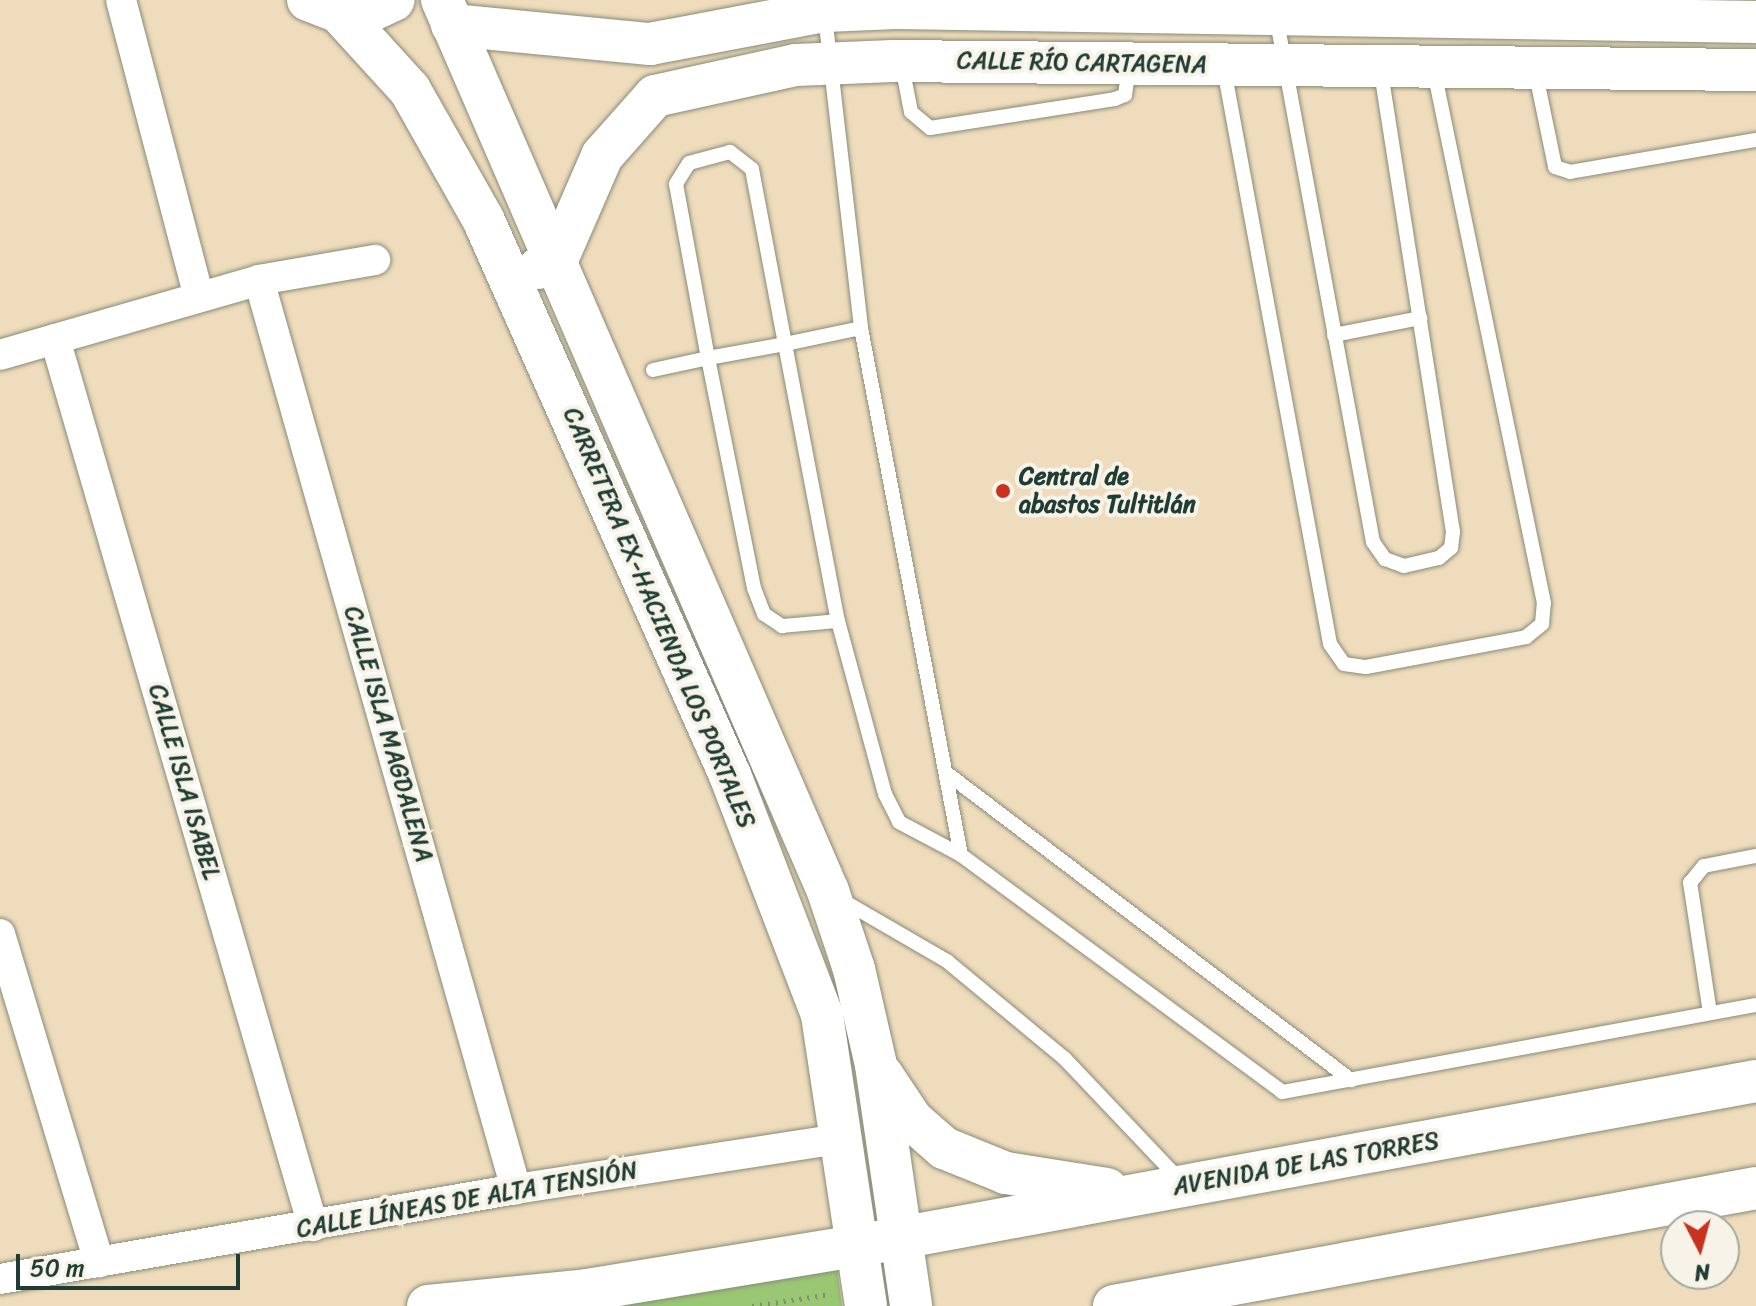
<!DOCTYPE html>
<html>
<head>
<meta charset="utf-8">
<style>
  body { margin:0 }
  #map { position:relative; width:1756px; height:1306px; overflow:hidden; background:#efdcbc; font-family:Sriracha,sans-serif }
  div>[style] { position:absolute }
  .green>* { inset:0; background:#99c774 }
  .path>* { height:5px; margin-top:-2.5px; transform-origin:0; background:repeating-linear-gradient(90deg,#878c78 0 2px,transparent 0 8px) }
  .roads { filter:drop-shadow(0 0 2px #878c78) drop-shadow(0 0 2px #878c78) }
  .service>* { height:14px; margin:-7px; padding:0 7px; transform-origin:7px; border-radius:7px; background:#fff }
  .minor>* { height:30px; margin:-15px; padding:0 15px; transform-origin:15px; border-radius:15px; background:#fff }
  .secondary>* { height:42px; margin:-21px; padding:0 21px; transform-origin:21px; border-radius:21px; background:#fff }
  .dots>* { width:22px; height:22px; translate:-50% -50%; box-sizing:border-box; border:4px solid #f7f3e8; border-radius:50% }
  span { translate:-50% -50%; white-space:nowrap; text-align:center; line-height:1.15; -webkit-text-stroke:8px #f7f3e8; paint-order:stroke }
  .street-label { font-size:24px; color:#1f3d34 }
  .poi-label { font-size:24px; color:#1f3d34; font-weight:700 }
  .left { translate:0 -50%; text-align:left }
  .north { position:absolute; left:1660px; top:1210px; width:80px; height:80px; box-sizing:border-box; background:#f7f3e8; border:2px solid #a1aaa0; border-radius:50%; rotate:174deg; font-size:22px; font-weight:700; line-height:32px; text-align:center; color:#1f3d34 }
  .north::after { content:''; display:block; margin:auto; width:28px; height:36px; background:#c8321e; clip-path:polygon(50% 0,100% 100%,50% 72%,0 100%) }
  .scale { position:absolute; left:16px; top:1254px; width:224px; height:36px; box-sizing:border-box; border:4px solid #1f3d34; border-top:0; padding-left:10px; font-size:24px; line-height:28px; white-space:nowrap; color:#1f3d34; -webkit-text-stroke:6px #f7f3e8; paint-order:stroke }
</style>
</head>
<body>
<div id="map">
  <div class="green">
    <i style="clip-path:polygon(837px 1268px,842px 1306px,620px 1306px)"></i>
  </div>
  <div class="path">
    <i style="left:752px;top:1306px;width:80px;rotate:-8.6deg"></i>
  </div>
  <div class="roads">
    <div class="service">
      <i style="left:825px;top:16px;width:314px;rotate:83.4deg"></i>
      <i style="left:861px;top:328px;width:536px;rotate:79.26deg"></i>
      <i style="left:961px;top:855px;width:399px;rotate:36.4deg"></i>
      <i style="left:1282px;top:1092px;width:482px;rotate:-10.4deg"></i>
      <i style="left:1276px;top:16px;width:535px;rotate:79.55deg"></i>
      <i style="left:1373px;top:542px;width:21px;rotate:55deg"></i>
      <i style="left:1385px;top:559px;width:20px;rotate:20deg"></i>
      <i style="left:1404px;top:566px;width:36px;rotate:-13deg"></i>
      <i style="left:1439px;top:558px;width:16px;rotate:-40deg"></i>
      <i style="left:1451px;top:548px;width:16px;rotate:-83deg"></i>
      <i style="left:1453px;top:532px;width:468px;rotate:-98.9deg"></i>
      <i style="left:902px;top:66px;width:47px;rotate:78.9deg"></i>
      <i style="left:911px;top:112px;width:25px;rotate:40deg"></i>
      <i style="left:930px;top:128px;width:187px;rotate:-8.9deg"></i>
      <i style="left:1115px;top:99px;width:11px;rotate:-22deg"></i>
      <i style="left:1125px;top:95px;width:27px;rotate:-82deg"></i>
      <i style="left:1224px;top:69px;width:585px;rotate:79.55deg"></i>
      <i style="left:1330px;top:644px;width:24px;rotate:55deg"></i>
      <i style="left:1344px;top:664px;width:22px;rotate:8deg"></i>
      <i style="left:1366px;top:667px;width:163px;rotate:-10.6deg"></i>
      <i style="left:1526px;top:637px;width:21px;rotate:-39deg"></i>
      <i style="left:1542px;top:624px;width:21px;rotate:-85deg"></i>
      <i style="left:1544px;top:603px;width:543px;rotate:-101.68deg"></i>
      <i style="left:1535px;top:70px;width:99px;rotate:78.3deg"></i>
      <i style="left:1555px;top:167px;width:16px;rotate:18deg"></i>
      <i style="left:1570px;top:172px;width:189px;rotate:-9.8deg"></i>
      <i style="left:861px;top:328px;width:78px;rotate:168.1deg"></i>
      <i style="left:785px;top:344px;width:282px;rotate:79.2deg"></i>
      <i style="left:838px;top:621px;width:179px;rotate:74.8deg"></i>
      <i style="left:885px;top:794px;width:31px;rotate:63deg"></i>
      <i style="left:899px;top:822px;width:70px;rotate:28deg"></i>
      <i style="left:1334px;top:335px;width:88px;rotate:-11.2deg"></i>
      <i style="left:653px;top:370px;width:56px;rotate:-12.3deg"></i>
      <i style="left:708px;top:358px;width:78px;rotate:-10.3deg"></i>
      <i style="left:785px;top:344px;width:178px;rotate:-100.7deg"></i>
      <i style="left:752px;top:169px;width:28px;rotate:-142deg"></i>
      <i style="left:730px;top:152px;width:42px;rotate:165deg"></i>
      <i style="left:689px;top:163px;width:25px;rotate:122deg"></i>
      <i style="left:676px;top:184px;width:177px;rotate:79.6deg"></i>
      <i style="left:708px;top:358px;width:235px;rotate:78.7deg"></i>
      <i style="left:754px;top:588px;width:28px;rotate:69deg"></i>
      <i style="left:764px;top:614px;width:22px;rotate:34deg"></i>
      <i style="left:782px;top:626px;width:56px;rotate:-5.1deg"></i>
      <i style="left:949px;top:775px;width:505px;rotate:37.19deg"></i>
      <i style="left:840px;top:899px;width:124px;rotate:30.1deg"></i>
      <i style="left:947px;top:961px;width:153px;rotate:39.7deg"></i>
      <i style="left:1065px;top:1059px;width:167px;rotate:46.5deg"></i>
      <i style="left:1710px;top:1013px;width:132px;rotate:-98.7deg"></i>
      <i style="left:1690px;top:883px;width:22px;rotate:-51deg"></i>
      <i style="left:1704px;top:866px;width:53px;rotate:-10.9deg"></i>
    </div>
    <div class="minor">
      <i style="left:121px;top:0;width:307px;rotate:75.3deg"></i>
      <i style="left:259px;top:280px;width:945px;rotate:74.21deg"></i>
      <i style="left:55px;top:339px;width:924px;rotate:73.78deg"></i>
      <i style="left:0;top:355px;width:270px;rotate:-16.1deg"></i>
      <i style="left:259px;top:280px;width:118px;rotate:-9.8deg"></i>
      <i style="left:0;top:934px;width:343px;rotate:73.2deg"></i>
      <i style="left:0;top:1279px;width:524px;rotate:-9.89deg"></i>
      <i style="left:516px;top:1189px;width:328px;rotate:-8.8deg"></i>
    </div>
    <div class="secondary">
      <i style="left:308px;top:0;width:33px;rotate:21deg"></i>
      <i style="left:339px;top:12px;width:105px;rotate:47.7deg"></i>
      <i style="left:410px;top:90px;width:148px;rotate:60.5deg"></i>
      <i style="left:483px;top:219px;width:608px;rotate:66.05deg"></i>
      <i style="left:730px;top:775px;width:257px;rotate:69deg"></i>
      <i style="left:822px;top:1015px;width:294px;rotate:81.4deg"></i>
      <i style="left:442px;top:0;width:971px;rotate:66.58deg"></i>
      <i style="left:828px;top:891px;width:82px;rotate:71.6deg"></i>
      <i style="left:854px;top:969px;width:98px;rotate:77.1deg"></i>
      <i style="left:876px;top:1065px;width:244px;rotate:81.7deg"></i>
      <i style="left:339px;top:12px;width:31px;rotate:-2deg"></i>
      <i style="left:370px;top:11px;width:26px;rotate:-25deg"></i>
      <i style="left:452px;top:25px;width:199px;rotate:5.5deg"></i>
      <i style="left:650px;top:44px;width:178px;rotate:-10.7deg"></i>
      <i style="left:825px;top:11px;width:71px;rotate:-2.4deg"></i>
      <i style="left:896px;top:8px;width:860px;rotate:0.93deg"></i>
      <i style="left:539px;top:268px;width:18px;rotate:-19deg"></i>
      <i style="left:556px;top:262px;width:116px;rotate:-66.5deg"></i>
      <i style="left:602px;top:156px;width:80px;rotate:-48.5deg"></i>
      <i style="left:655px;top:96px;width:144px;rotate:-12.4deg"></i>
      <i style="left:796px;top:65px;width:97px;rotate:-2.4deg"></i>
      <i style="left:893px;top:61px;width:863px;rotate:0.6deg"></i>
      <i style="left:882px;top:1075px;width:54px;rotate:56.3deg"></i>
      <i style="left:912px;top:1120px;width:43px;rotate:41.2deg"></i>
      <i style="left:944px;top:1148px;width:67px;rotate:22deg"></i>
      <i style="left:1006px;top:1173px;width:102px;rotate:9deg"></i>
      <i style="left:428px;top:1306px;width:160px;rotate:-5.7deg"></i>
      <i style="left:587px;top:1290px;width:273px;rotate:-9.3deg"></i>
      <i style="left:856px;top:1246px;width:915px;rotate:-10.39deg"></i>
      <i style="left:1114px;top:1306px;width:653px;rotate:-10.41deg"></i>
    </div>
  </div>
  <div class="dots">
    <i style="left:1003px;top:491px;background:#c8321e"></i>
  </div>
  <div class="street-label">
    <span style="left:1082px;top:63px;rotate:1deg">CALLE RÍO CARTAGENA</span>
    <span style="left:659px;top:618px;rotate:67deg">CARRETERA EX-HACIENDA LOS PORTALES</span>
    <span style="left:388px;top:734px;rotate:74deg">CALLE ISLA MAGDALENA</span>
    <span style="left:184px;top:782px;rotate:74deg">CALLE ISLA ISABEL</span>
    <span style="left:1306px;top:1164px;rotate:-10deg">AVENIDA DE LAS TORRES</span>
    <span style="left:467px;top:1200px;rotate:-10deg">CALLE LÍNEAS DE ALTA TENSIÓN</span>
  </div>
  <div class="poi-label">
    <span class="left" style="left:1019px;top:491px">Central de<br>abastos Tultitlán</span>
  </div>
  <div class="north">N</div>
  <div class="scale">50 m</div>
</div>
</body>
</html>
